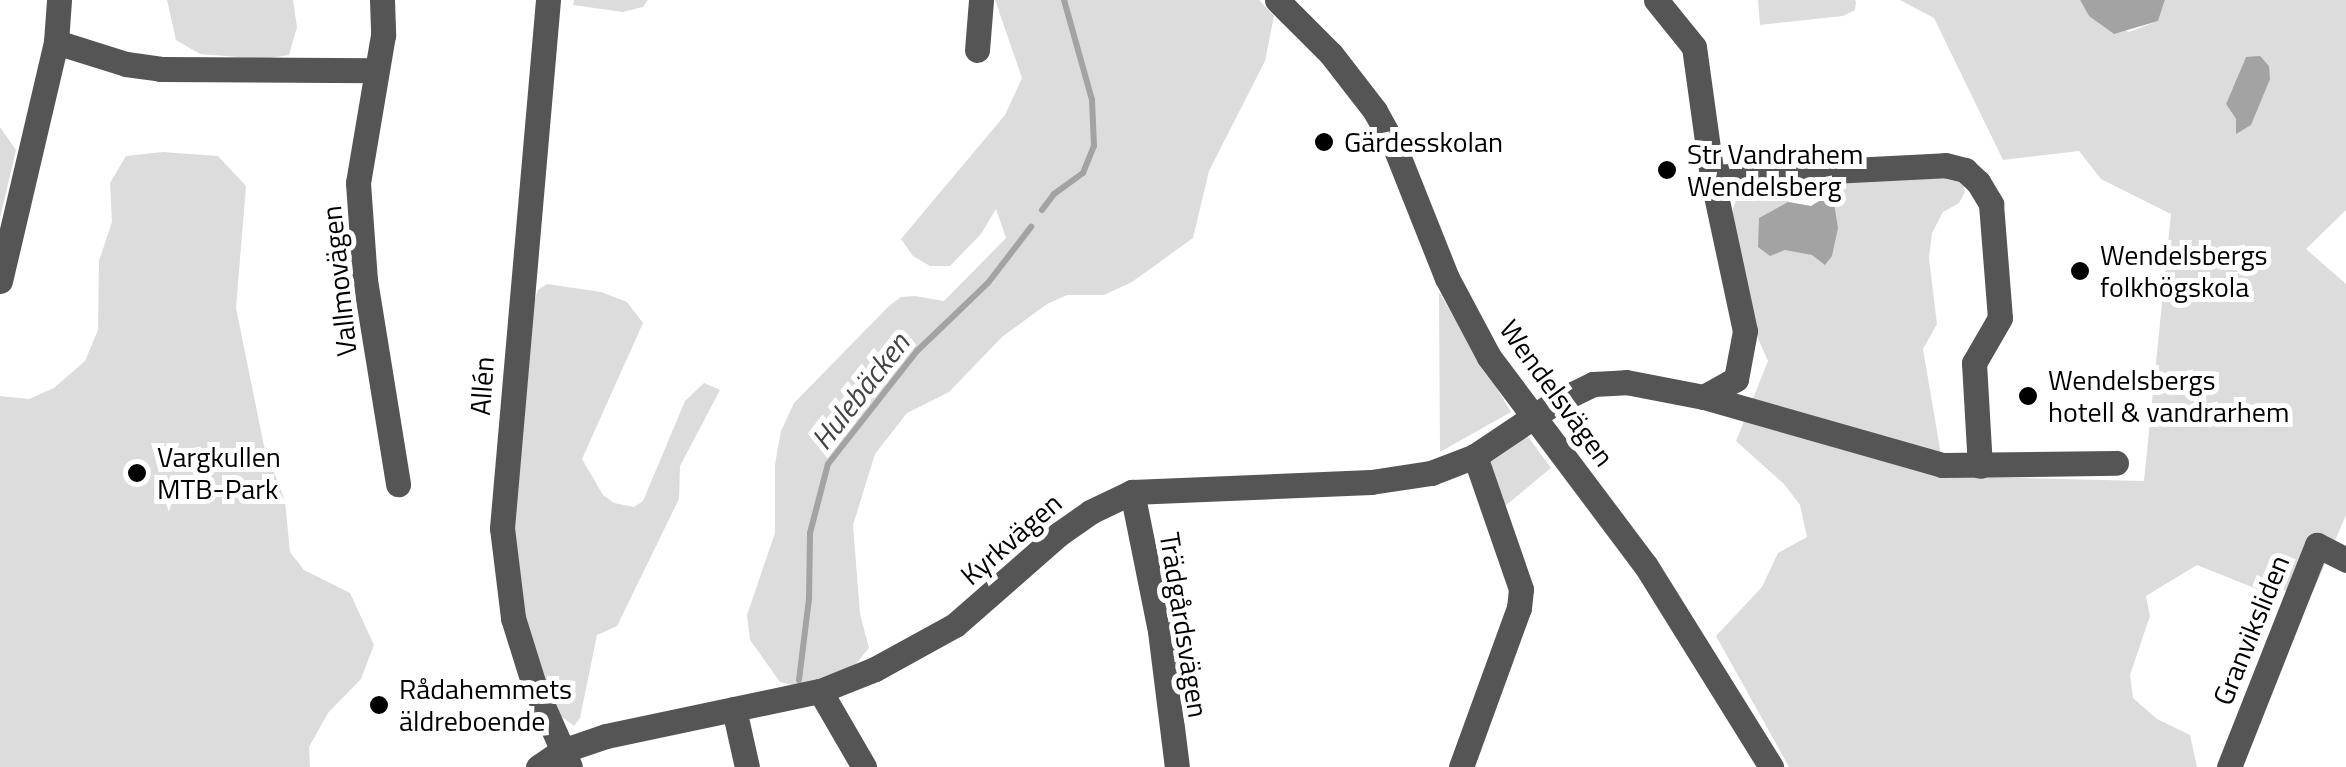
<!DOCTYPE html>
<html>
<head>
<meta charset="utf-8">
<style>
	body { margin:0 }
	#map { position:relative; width:2346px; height:767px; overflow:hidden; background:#fff; font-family:"Titillium Web",sans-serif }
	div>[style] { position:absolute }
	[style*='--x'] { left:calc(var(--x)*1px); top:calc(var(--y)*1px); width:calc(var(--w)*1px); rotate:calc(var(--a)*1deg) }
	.green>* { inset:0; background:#dcdcdc }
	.water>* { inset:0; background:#a3a3a3 }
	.stream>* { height:6px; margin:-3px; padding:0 3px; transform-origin:3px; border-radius:3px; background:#a3a3a3 }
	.minor>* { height:25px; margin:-12.5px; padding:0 12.5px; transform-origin:12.5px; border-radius:12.5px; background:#555 }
	.dots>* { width:28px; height:28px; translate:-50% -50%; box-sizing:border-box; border:5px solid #fff; border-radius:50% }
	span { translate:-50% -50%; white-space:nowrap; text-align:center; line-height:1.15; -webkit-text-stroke:10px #fff; paint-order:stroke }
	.poi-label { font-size:28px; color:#000 }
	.left { translate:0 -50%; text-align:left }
	.street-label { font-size:28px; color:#000 }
	.water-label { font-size:30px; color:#444; font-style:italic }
</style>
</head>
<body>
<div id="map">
	<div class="green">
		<div style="clip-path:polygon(167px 0,293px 0,297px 27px,289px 55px,264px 59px,200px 54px,176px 40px)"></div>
		<div style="clip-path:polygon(574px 0,648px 0,643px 7px,623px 12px,573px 5px)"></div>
		<div style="clip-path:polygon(995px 0,1259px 0,1274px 16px,1265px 61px,1209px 171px,1193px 238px,1132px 282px,1104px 295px,1067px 295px,1047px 304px,1002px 337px,949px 392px,907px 413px,875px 454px,853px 525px,860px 614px,869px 648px,854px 666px,797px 686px,780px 682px,750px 640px,747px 615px,775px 533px,775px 464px,781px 431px,794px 403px,889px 306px,901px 297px,915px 296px,944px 301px,1006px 238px,996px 209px,981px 234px,950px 266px,930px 266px,913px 256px,901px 239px,1005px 115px,1022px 78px)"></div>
		<div style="clip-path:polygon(1758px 0,1855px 0,1856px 2px,1855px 10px,1843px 16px,1760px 25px)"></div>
		<div style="clip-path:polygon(evenodd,1900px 0,2080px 0,2089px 16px,2129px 32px,2158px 21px,2165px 0,2346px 0,2346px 210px,2306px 249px,2346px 284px,2346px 515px,2313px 592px,2257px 589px,2197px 565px,2146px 596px,2150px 616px,2130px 675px,2133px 698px,2157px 719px,2190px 735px,2197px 767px,1789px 767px,1716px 636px,1762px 587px,1778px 553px,1807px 537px,1800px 505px,1784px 484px,1736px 441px,1768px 361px,1757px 336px,1733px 227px,1733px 208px,1738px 196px,1761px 184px,1780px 186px,1789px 202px,1811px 206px,1821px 200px,1823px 186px,1834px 177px,1949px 174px,1963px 184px,1965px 192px,1959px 203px,1943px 212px,1932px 233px,1929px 258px,1937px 324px,1923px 349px,1941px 455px,1987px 477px,2144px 481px,2171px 214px,2101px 179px,2079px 151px,2003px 160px,1934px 18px,1900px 0,2246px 57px,2236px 133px,2236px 119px,2226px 104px,2246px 57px)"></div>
		<div style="clip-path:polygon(0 127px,16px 150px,0 218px)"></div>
		<div style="clip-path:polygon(163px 152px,218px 156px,246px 186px,236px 308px,264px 446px,285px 501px,290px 552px,304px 570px,350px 593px,374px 645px,361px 679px,328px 713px,309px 747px,310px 767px,0 767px,0 396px,29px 399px,54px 388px,85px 361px,98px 330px,99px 261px,112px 222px,110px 183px,126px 156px)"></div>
		<div style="clip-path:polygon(547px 284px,601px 292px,627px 302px,643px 323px,582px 459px,603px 495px,614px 503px,634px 507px,643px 501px,685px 401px,704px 383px,720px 390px,680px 466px,679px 499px,617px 626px,597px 635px,580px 718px,574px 726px,558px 714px,526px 630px,513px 523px,532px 307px,538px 290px)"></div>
		<div style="clip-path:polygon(1439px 292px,1511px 412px,1440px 452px)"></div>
		<div style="clip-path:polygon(1523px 430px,1551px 468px,1505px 506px,1487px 457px)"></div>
	</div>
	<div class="water">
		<div style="clip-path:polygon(2080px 0,2165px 0,2158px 21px,2114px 34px,2089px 16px)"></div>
		<div style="clip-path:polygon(2260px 56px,2269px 66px,2270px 79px,2251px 125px,2236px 134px,2236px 119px,2226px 104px,2246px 57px)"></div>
		<div style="clip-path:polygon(1821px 200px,1834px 203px,1838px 228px,1832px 256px,1825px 265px,1812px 255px,1785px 250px,1770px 256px,1758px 247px,1759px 218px,1788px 202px,1811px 206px)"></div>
	</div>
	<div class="stream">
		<div style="--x:1042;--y:210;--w:20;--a:-53"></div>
		<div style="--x:1054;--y:194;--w:36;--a:-36"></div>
		<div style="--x:1083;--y:173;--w:29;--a:-68"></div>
		<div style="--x:1094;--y:146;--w:46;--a:-92.5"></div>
		<div style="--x:1092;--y:100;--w:104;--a:-105.6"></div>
		<div style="--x:799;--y:680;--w:82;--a:-83"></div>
		<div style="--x:809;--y:599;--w:66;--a:-89.1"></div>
		<div style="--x:810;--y:533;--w:71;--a:-75.4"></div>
		<div style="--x:828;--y:464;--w:144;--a:-51.8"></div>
		<div style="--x:917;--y:351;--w:98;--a:-43.8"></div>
		<div style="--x:988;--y:283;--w:71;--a:-52.5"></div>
	</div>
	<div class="minor">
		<div style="--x:382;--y:0;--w:35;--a:88"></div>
		<div style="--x:383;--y:35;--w:150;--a:99.6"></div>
		<div style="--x:358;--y:183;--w:97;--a:85.9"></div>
		<div style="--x:365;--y:280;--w:207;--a:80.8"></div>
		<div style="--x:548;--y:0;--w:530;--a:94.98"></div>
		<div style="--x:502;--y:528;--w:91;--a:83"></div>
		<div style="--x:513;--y:618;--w:73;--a:72.6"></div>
		<div style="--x:535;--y:688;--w:86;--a:66.1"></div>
		<div style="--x:1277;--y:0;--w:76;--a:45"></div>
		<div style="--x:1331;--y:54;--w:72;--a:52.3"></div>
		<div style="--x:1375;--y:111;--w:39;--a:61"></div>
		<div style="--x:1394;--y:145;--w:143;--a:68.3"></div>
		<div style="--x:1447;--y:278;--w:89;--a:62"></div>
		<div style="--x:1489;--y:357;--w:261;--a:53.1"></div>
		<div style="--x:1646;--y:566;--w:237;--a:58.1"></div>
		<div style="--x:1656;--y:0;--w:60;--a:51"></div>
		<div style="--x:1694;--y:47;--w:131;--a:82.1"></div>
		<div style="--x:1712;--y:177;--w:157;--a:77.9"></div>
		<div style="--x:1745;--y:331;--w:49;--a:100.6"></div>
		<div style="--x:1736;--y:379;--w:37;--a:151"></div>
		<div style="--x:56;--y:42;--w:73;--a:17.4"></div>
		<div style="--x:126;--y:64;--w:34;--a:8"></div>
		<div style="--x:160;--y:69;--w:215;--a:0.3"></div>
		<div style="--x:977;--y:50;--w:50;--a:-85.4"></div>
		<div style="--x:1712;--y:177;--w:233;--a:-2.9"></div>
		<div style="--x:1945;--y:165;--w:21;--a:14"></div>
		<div style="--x:1965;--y:170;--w:18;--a:43"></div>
		<div style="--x:1978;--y:182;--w:26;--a:59"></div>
		<div style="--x:1991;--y:204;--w:114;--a:85.5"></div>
		<div style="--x:2000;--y:318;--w:52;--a:120"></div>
		<div style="--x:1974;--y:363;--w:103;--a:86.7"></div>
		<div style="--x:0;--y:281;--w:245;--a:-76.8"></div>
		<div style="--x:56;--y:42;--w:42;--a:-85.9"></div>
		<div style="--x:1132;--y:492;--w:142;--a:78.6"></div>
		<div style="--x:1160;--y:631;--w:137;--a:82.9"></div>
		<div style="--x:820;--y:691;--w:88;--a:59.9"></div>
		<div style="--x:734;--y:709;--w:59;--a:77.4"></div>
		<div style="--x:538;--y:767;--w:29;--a:-34"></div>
		<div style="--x:562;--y:751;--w:46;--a:-18.8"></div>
		<div style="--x:606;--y:736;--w:219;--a:-11.9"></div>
		<div style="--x:820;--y:691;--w:59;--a:-21.8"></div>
		<div style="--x:875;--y:669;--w:91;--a:-28.8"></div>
		<div style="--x:955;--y:625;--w:138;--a:-41.2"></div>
		<div style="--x:1059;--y:534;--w:38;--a:-35"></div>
		<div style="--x:1090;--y:512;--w:47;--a:-25.5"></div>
		<div style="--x:1132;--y:492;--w:239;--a:-2.4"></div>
		<div style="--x:1371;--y:482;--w:61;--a:-8.5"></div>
		<div style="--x:1431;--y:473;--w:47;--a:-21.1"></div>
		<div style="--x:1475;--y:456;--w:95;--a:-33.9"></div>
		<div style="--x:1554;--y:403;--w:43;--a:-26"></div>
		<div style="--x:1593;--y:384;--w:33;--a:-3"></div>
		<div style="--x:1626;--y:382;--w:79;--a:10.9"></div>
		<div style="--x:1704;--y:397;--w:248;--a:15.9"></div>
		<div style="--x:1942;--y:465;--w:174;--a:-0.7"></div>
		<div style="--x:1461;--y:767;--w:169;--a:-70"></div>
		<div style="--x:1519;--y:608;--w:19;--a:-84"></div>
		<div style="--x:1521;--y:589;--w:141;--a:-109.1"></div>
		<div style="--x:2229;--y:767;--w:239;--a:-68.4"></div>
		<div style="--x:2317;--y:545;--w:33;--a:27"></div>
	</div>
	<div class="dots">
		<div style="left:1324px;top:142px;background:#000"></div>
		<div style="left:1667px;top:170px;background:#000"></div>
		<div style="left:2080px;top:271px;background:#000"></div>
		<div style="left:2028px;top:396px;background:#000"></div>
		<div style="left:137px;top:473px;background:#000"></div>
		<div style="left:379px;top:705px;background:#000"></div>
	</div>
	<div class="poi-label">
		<span class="left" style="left:1344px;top:142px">Gärdesskolan</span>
		<span class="left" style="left:1687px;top:170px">Str Vandrahem<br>Wendelsberg</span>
		<span class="left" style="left:2100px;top:271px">Wendelsbergs<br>folkhögskola</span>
		<span class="left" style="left:2048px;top:396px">Wendelsbergs<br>hotell &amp; vandrarhem</span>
		<span class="left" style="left:157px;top:473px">Vargkullen<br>MTB-Park</span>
		<span class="left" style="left:399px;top:705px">Rådahemmets<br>äldreboende</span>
	</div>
	<div class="street-label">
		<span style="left:339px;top:281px;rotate:-96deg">Vallmovägen</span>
		<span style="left:482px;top:386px;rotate:-86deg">Allén</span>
		<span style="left:1557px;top:393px;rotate:54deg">Wendelsvägen</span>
		<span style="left:1011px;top:539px;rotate:-41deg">Kyrkvägen</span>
		<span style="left:1184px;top:625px;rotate:81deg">Trädgårdsvägen</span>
		<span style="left:2251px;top:630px;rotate:-68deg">Granviksliden</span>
	</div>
	<div class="water-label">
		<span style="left:860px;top:391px;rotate:-52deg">Hulebäcken</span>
	</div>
</div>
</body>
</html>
